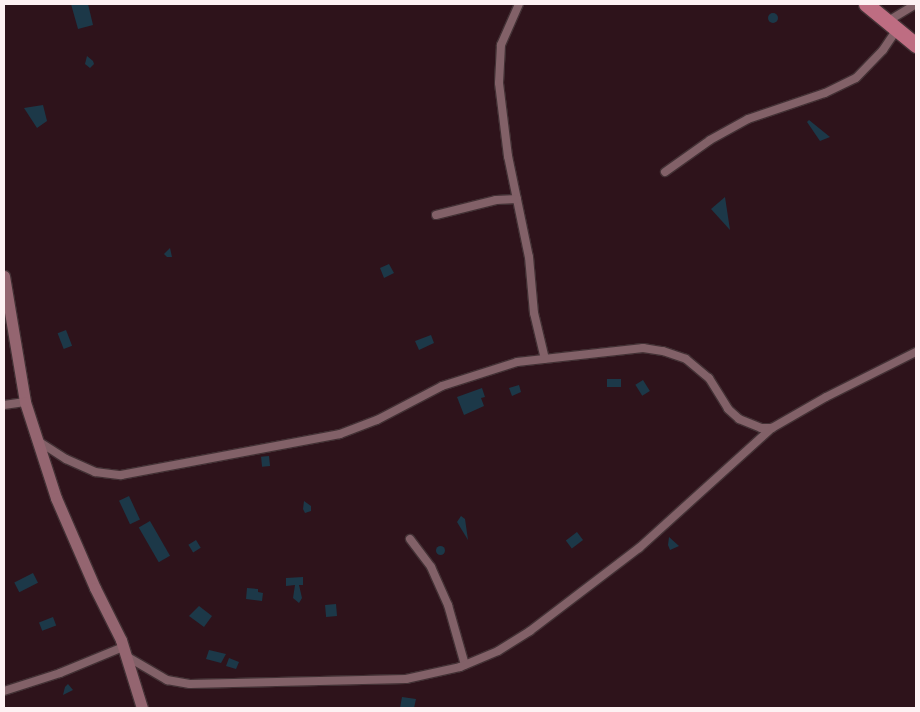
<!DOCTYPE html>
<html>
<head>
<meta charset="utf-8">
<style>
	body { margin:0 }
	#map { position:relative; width:920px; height:712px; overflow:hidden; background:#2e131b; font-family:Arial,sans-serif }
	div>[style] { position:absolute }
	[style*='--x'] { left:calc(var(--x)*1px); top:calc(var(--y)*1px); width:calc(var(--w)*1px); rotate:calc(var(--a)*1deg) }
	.building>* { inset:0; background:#1c3848; transform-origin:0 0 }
	.round { border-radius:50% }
	.roads { filter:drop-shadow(1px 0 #433135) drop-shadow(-1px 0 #433135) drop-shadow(0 1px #433135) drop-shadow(0 -1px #433135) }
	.street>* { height:8px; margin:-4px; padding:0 4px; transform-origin:4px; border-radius:4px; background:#826168 }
	.secondary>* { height:11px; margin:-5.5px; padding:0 5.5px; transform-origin:5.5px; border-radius:5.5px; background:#946570 }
	.highway>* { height:15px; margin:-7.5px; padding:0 7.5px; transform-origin:7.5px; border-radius:7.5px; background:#be6d82 }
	span { translate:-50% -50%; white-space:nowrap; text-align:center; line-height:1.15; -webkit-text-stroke:4.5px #2e131b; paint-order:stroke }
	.frame { position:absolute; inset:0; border:5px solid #fdf1f3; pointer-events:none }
</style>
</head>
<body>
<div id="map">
	<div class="building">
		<div style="clip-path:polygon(71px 4px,88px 4px,93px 25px,78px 29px)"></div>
		<div class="round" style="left:768px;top:13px;width:10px;height:10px"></div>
		<div style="clip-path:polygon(87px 56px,93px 61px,94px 64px,90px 68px,85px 64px)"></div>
		<div style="clip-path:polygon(43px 105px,47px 121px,37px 128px,24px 108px)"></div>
		<div style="clip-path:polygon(809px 120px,830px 137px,820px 141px,807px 122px)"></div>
		<div style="clip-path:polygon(725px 197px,730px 230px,711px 209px)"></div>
		<div style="clip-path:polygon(170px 248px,172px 257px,167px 257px,164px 254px)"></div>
		<div style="clip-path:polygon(389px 264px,394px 273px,384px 278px,380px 268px)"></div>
		<div style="left:66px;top:330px;width:17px;height:9px;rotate:69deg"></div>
		<div style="clip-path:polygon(431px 335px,434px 343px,419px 350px,415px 341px)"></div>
		<div style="left:621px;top:379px;width:8px;height:14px;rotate:90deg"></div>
		<div style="left:643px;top:380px;width:13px;height:9px;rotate:58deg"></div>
		<div style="clip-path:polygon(519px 385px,521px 392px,512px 396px,509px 388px)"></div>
		<div style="clip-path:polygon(482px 388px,485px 397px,481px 398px,484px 406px,464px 415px,457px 397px)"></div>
		<div style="left:269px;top:456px;width:10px;height:8px;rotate:84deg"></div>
		<div style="left:129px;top:496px;width:26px;height:11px;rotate:65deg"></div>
		<div style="clip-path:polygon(304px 501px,311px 506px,311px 511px,305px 513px,303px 509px)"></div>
		<div style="clip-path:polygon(461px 516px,465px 519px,468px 540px,457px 522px)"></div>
		<div style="left:150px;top:521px;width:40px;height:13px;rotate:60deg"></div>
		<div style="left:577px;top:532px;width:10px;height:14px;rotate:53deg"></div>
		<div style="clip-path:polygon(669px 537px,679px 546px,670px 550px,668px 545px)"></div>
		<div style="left:196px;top:540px;width:9px;height:9px;rotate:58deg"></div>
		<div class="round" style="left:435.5px;top:545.5px;width:9px;height:9px"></div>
		<div style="left:33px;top:573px;width:11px;height:21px;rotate:63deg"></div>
		<div style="clip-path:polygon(303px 577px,303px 585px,299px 585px,302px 598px,299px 603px,293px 598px,295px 585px,286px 586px,286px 578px)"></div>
		<div style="clip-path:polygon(247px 588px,258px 589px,258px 592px,263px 593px,262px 601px,246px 599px)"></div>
		<div style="left:336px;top:604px;width:12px;height:11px;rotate:85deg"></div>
		<div style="clip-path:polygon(199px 606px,212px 616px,204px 627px,189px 616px)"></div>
		<div style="left:53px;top:617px;width:9px;height:15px;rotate:69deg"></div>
		<div style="clip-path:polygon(209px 650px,226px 654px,221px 663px,206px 659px)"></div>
		<div style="clip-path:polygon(229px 658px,239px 662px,236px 669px,226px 666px)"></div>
		<div style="clip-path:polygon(68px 684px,73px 690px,63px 695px,65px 687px)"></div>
		<div style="clip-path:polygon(402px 697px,416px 699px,414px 708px,400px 708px)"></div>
	</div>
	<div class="roads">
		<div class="street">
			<div style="--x:519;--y:4;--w:45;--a:113.7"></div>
			<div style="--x:501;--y:45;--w:38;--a:93"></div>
			<div style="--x:499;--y:83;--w:74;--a:83"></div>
			<div style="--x:508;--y:156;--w:103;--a:78.3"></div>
			<div style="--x:529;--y:257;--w:56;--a:84.9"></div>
			<div style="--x:534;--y:313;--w:47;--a:76.6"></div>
			<div style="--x:888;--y:21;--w:33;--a:-31"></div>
			<div style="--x:665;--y:172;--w:55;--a:-35.4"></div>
			<div style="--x:710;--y:140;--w:43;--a:-28.9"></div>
			<div style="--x:748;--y:119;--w:81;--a:-18.7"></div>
			<div style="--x:825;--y:93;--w:34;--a:-26"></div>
			<div style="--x:856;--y:78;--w:39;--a:-46"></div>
			<div style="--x:883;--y:50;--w:25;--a:-56"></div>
			<div style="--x:436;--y:215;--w:62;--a:-14"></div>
			<div style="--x:496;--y:200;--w:21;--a:-3"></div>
			<div style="--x:4;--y:405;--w:21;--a:-8"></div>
			<div style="--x:38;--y:441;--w:33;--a:33"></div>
			<div style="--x:66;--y:459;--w:32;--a:24"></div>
			<div style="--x:95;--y:472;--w:26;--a:7"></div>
			<div style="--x:121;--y:475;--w:223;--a:-10.6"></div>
			<div style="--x:340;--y:434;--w:40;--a:-21"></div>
			<div style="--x:377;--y:420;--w:73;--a:-27.6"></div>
			<div style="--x:442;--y:386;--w:79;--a:-17.7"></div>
			<div style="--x:517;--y:362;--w:127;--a:-6.3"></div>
			<div style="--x:643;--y:348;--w:20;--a:9"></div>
			<div style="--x:663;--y:351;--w:24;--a:19"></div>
			<div style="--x:686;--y:359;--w:30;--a:40"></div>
			<div style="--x:709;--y:378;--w:36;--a:58"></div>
			<div style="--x:728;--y:409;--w:15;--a:42"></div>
			<div style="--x:739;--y:419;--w:24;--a:22"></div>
			<div style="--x:761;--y:428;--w:11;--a:0"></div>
			<div style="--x:410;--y:539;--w:35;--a:53"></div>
			<div style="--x:431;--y:567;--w:42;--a:65.9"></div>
			<div style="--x:448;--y:605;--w:62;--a:74.2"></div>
			<div style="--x:126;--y:656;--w:48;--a:30.3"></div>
			<div style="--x:167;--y:680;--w:23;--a:10"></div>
			<div style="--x:190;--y:684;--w:216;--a:-1.3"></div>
			<div style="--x:406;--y:679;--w:55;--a:-12.5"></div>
			<div style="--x:460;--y:667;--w:41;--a:-22.8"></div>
			<div style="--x:498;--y:651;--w:38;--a:-32"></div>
			<div style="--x:530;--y:631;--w:137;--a:-37.3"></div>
			<div style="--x:639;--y:548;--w:179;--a:-42.1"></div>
			<div style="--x:772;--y:428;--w:62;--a:-29.9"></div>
			<div style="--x:826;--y:397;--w:101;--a:-26.6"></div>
			<div style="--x:4;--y:691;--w:59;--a:-17.8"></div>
			<div style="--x:60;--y:673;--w:68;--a:-22.4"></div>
		</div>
		<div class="secondary">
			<div style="--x:4;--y:276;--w:128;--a:80.5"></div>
			<div style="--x:25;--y:402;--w:101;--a:72.1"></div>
			<div style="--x:56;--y:498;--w:98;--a:66.6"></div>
			<div style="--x:95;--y:588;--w:58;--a:63.4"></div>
			<div style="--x:121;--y:640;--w:71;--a:72.8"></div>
		</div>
		<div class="highway">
			<div style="--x:866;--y:4;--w:65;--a:39.4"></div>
		</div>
	</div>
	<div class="frame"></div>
</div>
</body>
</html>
